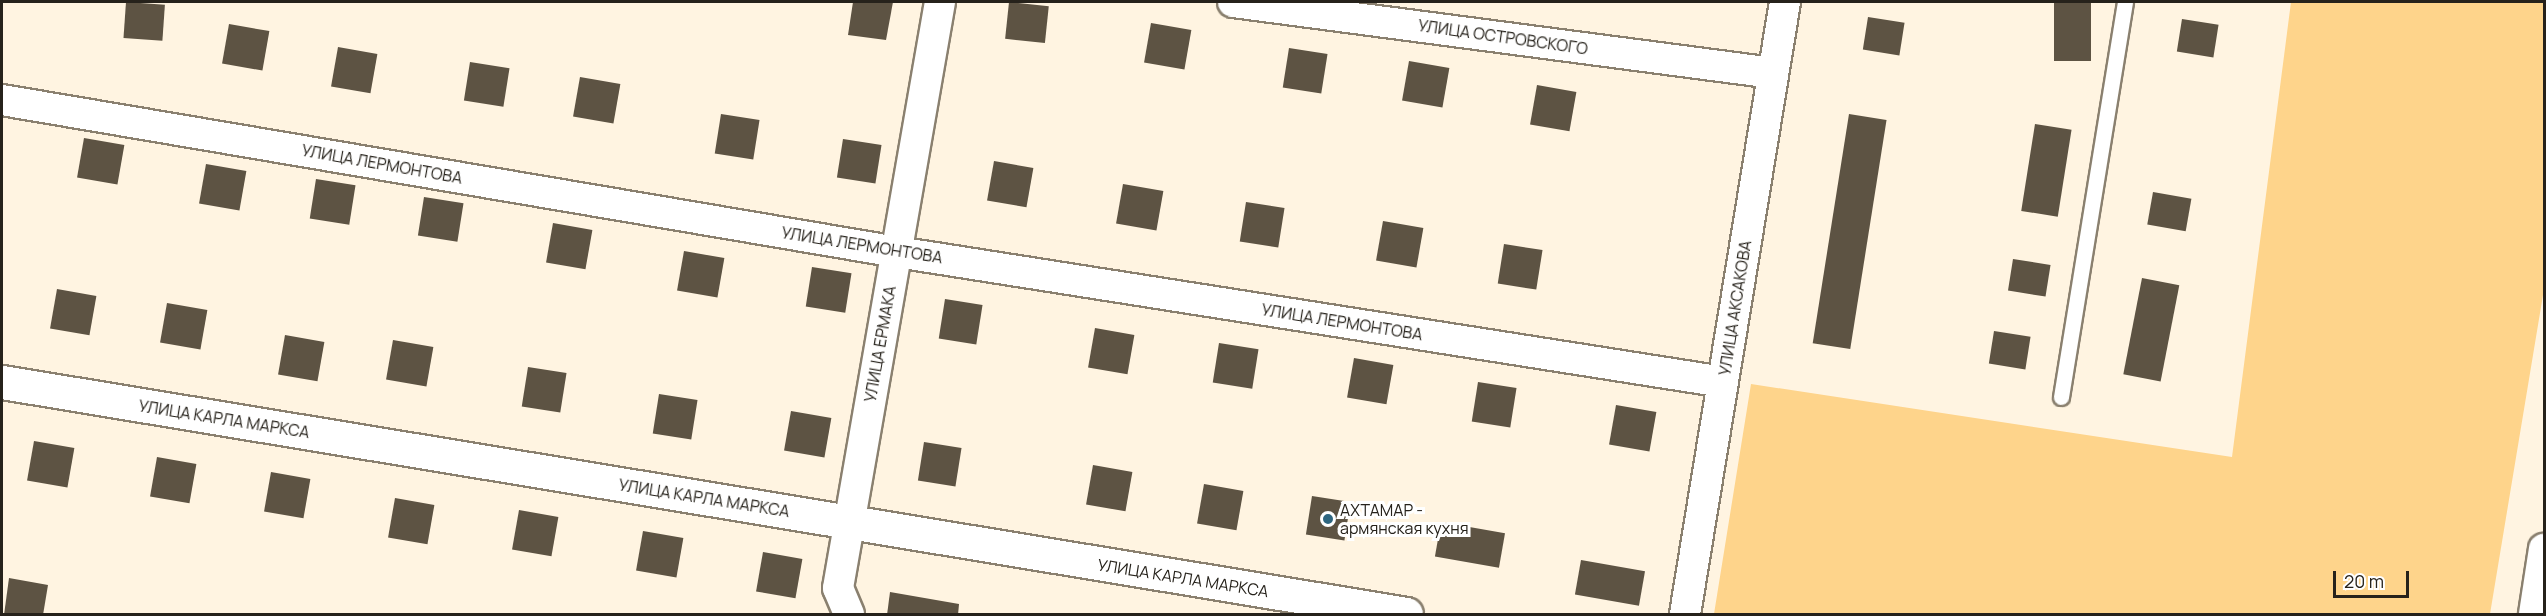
<!DOCTYPE html>
<html>
<head>
<meta charset="utf-8">
<style>
	body { margin:0 }
	#map { position:relative; width:2546px; height:616px; overflow:hidden; background:#fff4e1; font-family:Manrope,sans-serif }
	div>[style] { position:absolute }
	[style*='--x'] { left:calc(var(--x)*1px); top:calc(var(--y)*1px); width:calc(var(--w)*1px); rotate:calc(var(--a)*1deg) }
	.green>* { inset:0; background:#fed48b }
	.building>* { inset:0; background:#5d5343; transform-origin:0 0 }
	.roads { filter:drop-shadow(2px 0 #8a806f) drop-shadow(-2px 0 #8a806f) drop-shadow(0 2px #8a806f) drop-shadow(0 -2px #8a806f) }
	.lane>* { height:15px; margin:-7.5px; padding:0 7.5px; transform-origin:7.5px; border-radius:7.5px; background:#fff }
	.street>* { height:30px; margin:-15px; padding:0 15px; transform-origin:15px; border-radius:15px; background:#fff }
	.secondary>* { height:33px; margin:-16.5px; padding:0 16.5px; transform-origin:16.5px; border-radius:16.5px; background:#fff }
	.dots>* { width:16px; height:16px; translate:-50% -50%; box-sizing:border-box; border:3px solid #fff; border-radius:50% }
	span { translate:-50% -50%; white-space:nowrap; text-align:center; line-height:1.15; -webkit-text-stroke:6px #fff; paint-order:stroke }
	.street-label { font-size:16px; color:#26221b }
	.poi-label { font-size:16px; color:#26221b }
	.left { translate:0 -50%; text-align:left }
	.frame { position:absolute; inset:0; border:3px solid #26221b; pointer-events:none }
	.scale { position:absolute; left:2333px; top:571px; width:76px; height:27px; box-sizing:border-box; border:3px solid #26221b; border-top:0; padding-left:8px; font-size:18px; line-height:21px; white-space:nowrap; color:#26221b; -webkit-text-stroke:4px #fff; paint-order:stroke }
</style>
</head>
<body>
<div id="map">
	<div class="green">
		<div style="clip-path:polygon(2291px 2px,2544px 2px,2544px 289px,2490px 614px,1714px 614px,1751px 384px,2232px 457px)"></div>
	</div>
	<div class="building">
		<div style="left:126px;top:2px;width:39px;height:36px;rotate:4deg"></div>
		<div style="clip-path:polygon(853px 2px,893px 2px,886px 40px,848px 35px)"></div>
		<div style="left:1009px;top:2px;width:40px;height:37px;rotate:6deg"></div>
		<div style="left:2054px;top:2px;width:37px;height:59px"></div>
		<div style="left:1868px;top:17px;width:37px;height:33px;rotate:9deg"></div>
		<div style="left:2182px;top:19px;width:37px;height:33px;rotate:9deg"></div>
		<div style="left:1151px;top:23px;width:41px;height:40px;rotate:10deg"></div>
		<div style="left:229px;top:24px;width:41px;height:40px;rotate:10deg"></div>
		<div style="left:338px;top:47px;width:40px;height:40px;rotate:10deg"></div>
		<div style="left:1289px;top:48px;width:39px;height:40px;rotate:9deg"></div>
		<div style="left:1409px;top:61px;width:41px;height:40px;rotate:10deg"></div>
		<div style="left:470px;top:62px;width:40px;height:39px;rotate:9deg"></div>
		<div style="left:580px;top:77px;width:41px;height:40px;rotate:10deg"></div>
		<div style="left:1537px;top:85px;width:40px;height:40px;rotate:10deg"></div>
		<div style="left:721px;top:114px;width:39px;height:40px;rotate:9deg"></div>
		<div style="left:1849px;top:114px;width:38px;height:232px;rotate:9deg"></div>
		<div style="left:2035px;top:124px;width:37px;height:88px;rotate:9deg"></div>
		<div style="left:84px;top:138px;width:41px;height:40px;rotate:10deg"></div>
		<div style="left:843px;top:139px;width:39px;height:39px;rotate:9deg"></div>
		<div style="left:994px;top:161px;width:40px;height:40px;rotate:10deg"></div>
		<div style="left:206px;top:164px;width:41px;height:40px;rotate:10deg"></div>
		<div style="left:316px;top:179px;width:40px;height:40px;rotate:9deg"></div>
		<div style="left:1123px;top:184px;width:41px;height:40px;rotate:10deg"></div>
		<div style="left:2153px;top:192px;width:39px;height:33px;rotate:10deg"></div>
		<div style="left:424px;top:197px;width:40px;height:39px;rotate:9deg"></div>
		<div style="left:1246px;top:202px;width:39px;height:40px;rotate:9deg"></div>
		<div style="left:1383px;top:221px;width:41px;height:40px;rotate:10deg"></div>
		<div style="left:553px;top:223px;width:40px;height:40px;rotate:10deg"></div>
		<div style="left:1504px;top:244px;width:39px;height:40px;rotate:9deg"></div>
		<div style="left:684px;top:251px;width:41px;height:40px;rotate:10deg"></div>
		<div style="left:2013px;top:259px;width:38px;height:32px;rotate:9deg"></div>
		<div style="left:812px;top:267px;width:40px;height:40px;rotate:9deg"></div>
		<div style="left:2142px;top:278px;width:38px;height:98px;rotate:11deg"></div>
		<div style="left:57px;top:289px;width:40px;height:40px;rotate:10deg"></div>
		<div style="left:945px;top:299px;width:38px;height:40px;rotate:9deg"></div>
		<div style="left:167px;top:303px;width:41px;height:40px;rotate:10deg"></div>
		<div style="left:1095px;top:328px;width:40px;height:40px;rotate:10deg"></div>
		<div style="left:1994px;top:331px;width:37px;height:33px;rotate:9deg"></div>
		<div style="left:285px;top:335px;width:40px;height:40px;rotate:10deg"></div>
		<div style="left:393px;top:340px;width:41px;height:40px;rotate:10deg"></div>
		<div style="left:1219px;top:343px;width:40px;height:40px;rotate:9deg"></div>
		<div style="left:1354px;top:358px;width:40px;height:40px;rotate:10deg"></div>
		<div style="left:528px;top:367px;width:39px;height:40px;rotate:9deg"></div>
		<div style="left:1478px;top:382px;width:39px;height:40px;rotate:9deg"></div>
		<div style="left:659px;top:394px;width:39px;height:40px;rotate:9deg"></div>
		<div style="left:1616px;top:405px;width:41px;height:40px;rotate:10deg"></div>
		<div style="left:791px;top:411px;width:41px;height:40px;rotate:10deg"></div>
		<div style="left:34px;top:441px;width:41px;height:40px;rotate:10deg"></div>
		<div style="left:924px;top:442px;width:38px;height:39px;rotate:9deg"></div>
		<div style="left:157px;top:457px;width:40px;height:40px;rotate:10deg"></div>
		<div style="left:1093px;top:465px;width:40px;height:40px;rotate:10deg"></div>
		<div style="left:271px;top:472px;width:40px;height:40px;rotate:10deg"></div>
		<div style="left:1204px;top:484px;width:40px;height:40px;rotate:10deg"></div>
		<div style="left:1312px;top:496px;width:39px;height:39px;rotate:9deg"></div>
		<div style="left:395px;top:498px;width:40px;height:40px;rotate:10deg"></div>
		<div style="left:519px;top:510px;width:40px;height:40px;rotate:10deg"></div>
		<div style="left:1441px;top:522px;width:65px;height:35px;rotate:10deg"></div>
		<div style="left:643px;top:531px;width:41px;height:40px;rotate:10deg"></div>
		<div style="left:763px;top:552px;width:40px;height:40px;rotate:10deg"></div>
		<div style="left:1581px;top:560px;width:65px;height:35px;rotate:10deg"></div>
		<div style="clip-path:polygon(9px 578px,48px 585px,43px 615px,4px 615px)"></div>
		<div style="clip-path:polygon(890px 592px,959px 604px,958px 615px,887px 615px)"></div>
	</div>
	<div class="roads">
		<div class="lane">
			<div style="--x:2061;--y:397;--w:400;--a:-80.8"></div>
		</div>
		<div class="street">
			<div style="--x:1233;--y:2;--w:545;--a:7.49"></div>
			<div style="--x:2;--y:100;--w:908;--a:9.64"></div>
			<div style="--x:897;--y:252;--w:836;--a:8.94"></div>
			<div style="--x:849;--y:614;--w:28;--a:-113"></div>
			<div style="--x:838;--y:588;--w:595;--a:-80.13"></div>
			<div style="--x:1685;--y:614;--w:620;--a:-80.72"></div>
			<div style="--x:2534;--y:614;--w:66;--a:-81.3"></div>
		</div>
		<div class="secondary">
			<div style="--x:2;--y:382;--w:1423;--a:9.38"></div>
		</div>
	</div>
	<div class="dots">
		<div style="left:1328px;top:519px;background:#2e6680"></div>
	</div>
	<div class="street-label">
		<span style="left:1503px;top:37px;rotate:8deg">УЛИЦА ОСТРОВСКОГО</span>
		<span style="left:382px;top:164px;rotate:10deg">УЛИЦА ЛЕРМОНТОВА</span>
		<span style="left:862px;top:245px;rotate:9deg">УЛИЦА ЛЕРМОНТОВА</span>
		<span style="left:1735px;top:308px;rotate:-81deg">УЛИЦА АКСАКОВА</span>
		<span style="left:1342px;top:322px;rotate:9deg">УЛИЦА ЛЕРМОНТОВА</span>
		<span style="left:880px;top:344px;rotate:-80deg">УЛИЦА ЕРМАКА</span>
		<span style="left:224px;top:419px;rotate:9deg">УЛИЦА КАРЛА МАРКСА</span>
		<span style="left:704px;top:498px;rotate:9deg">УЛИЦА КАРЛА МАРКСА</span>
		<span style="left:1183px;top:578px;rotate:9deg">УЛИЦА КАРЛА МАРКСА</span>
	</div>
	<div class="poi-label">
		<span class="left" style="left:1340px;top:519px">АХТАМАР -<br>армянская кухня</span>
	</div>
	<div class="frame"></div>
	<div class="scale">20 m</div>
</div>
</body>
</html>
